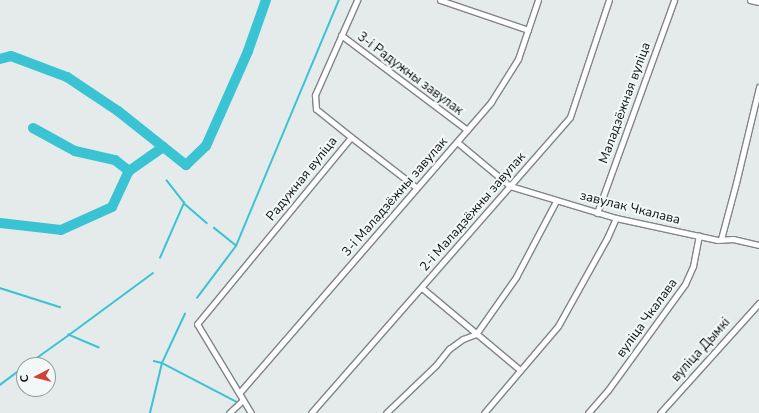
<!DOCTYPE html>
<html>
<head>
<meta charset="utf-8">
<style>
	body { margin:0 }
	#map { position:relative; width:759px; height:413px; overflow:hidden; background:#e5eaea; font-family:"Nunito Sans",sans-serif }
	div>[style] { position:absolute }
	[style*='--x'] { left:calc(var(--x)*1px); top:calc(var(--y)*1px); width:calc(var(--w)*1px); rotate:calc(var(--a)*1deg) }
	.stream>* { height:1.5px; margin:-0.75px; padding:0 0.75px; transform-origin:0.75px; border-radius:0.75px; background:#39c3d3 }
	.river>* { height:10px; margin:-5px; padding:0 5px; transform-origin:5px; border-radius:5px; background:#39c3d3 }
	.roads { filter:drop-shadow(1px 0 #818586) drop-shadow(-1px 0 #818586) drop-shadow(0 1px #818586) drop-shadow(0 -1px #818586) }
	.street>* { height:5px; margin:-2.5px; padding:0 2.5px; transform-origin:2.5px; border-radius:2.5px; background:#fff }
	span { translate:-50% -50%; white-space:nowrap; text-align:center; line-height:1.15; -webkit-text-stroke:4px #f2f7f7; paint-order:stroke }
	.street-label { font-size:13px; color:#0d0e0f }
	.north { position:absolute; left:16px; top:357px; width:40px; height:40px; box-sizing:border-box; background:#f2f7f7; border:1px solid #969a9a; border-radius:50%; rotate:263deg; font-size:11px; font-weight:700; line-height:16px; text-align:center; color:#0d0e0f }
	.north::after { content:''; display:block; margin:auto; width:14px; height:18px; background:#d04235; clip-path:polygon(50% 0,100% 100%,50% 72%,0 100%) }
</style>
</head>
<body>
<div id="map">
	<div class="stream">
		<div style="--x:185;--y:204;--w:29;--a:41"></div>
		<div style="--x:236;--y:246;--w:267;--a:-67.3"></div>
		<div style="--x:160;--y:258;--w:60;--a:-66.4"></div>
		<div style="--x:184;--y:203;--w:28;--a:-128"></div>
		<div style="--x:0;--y:288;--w:63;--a:17.6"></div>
		<div style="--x:197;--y:298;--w:65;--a:-53.1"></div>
		<div style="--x:236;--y:246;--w:28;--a:-141"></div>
		<div style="--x:99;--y:348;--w:33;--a:-157"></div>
		<div style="--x:69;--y:335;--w:104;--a:-36.4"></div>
		<div style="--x:154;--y:361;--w:8;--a:14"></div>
		<div style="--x:162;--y:363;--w:54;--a:-64.9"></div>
		<div style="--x:27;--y:365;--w:52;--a:-35.5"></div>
		<div style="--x:0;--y:385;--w:30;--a:-37"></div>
		<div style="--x:150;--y:413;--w:51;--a:-76.5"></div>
		<div style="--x:162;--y:363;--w:85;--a:27.5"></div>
	</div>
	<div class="river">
		<div style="--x:0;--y:59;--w:11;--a:-15"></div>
		<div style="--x:11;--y:56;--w:60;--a:20.6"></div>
		<div style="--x:67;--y:77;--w:61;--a:33.7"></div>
		<div style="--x:118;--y:111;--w:87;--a:38.5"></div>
		<div style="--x:186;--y:165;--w:28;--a:-44"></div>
		<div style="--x:206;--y:146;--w:104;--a:-66.1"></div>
		<div style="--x:248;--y:51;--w:54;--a:-70.6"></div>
		<div style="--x:33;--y:128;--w:48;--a:28.7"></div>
		<div style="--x:75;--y:151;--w:41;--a:12.7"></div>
		<div style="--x:115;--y:160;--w:18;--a:38"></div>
		<div style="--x:0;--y:223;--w:61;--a:6.5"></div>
		<div style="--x:61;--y:230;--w:56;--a:-24.3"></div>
		<div style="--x:112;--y:207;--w:40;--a:-65"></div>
		<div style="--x:129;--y:171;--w:42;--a:-35.2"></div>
	</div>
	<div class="roads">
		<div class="street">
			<div style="--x:440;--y:0;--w:93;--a:18.8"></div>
			<div style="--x:750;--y:0;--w:9;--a:13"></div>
			<div style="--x:341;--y:35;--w:158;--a:37"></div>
			<div style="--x:351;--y:137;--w:83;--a:37.7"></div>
			<div style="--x:457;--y:142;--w:69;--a:39.7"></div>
			<div style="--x:510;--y:186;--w:111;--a:16.8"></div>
			<div style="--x:616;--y:218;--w:85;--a:12.2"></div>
			<div style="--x:699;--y:236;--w:19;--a:12"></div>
			<div style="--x:718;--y:240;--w:15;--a:-4"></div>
			<div style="--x:733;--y:239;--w:27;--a:13"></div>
			<div style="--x:597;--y:213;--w:226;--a:-70.1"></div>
			<div style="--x:721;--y:239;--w:58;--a:-75"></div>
			<div style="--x:736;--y:183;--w:99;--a:-76.5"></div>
			<div style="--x:422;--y:288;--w:128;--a:39.9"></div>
			<div style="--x:240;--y:392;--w:384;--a:-49.1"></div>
			<div style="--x:491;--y:102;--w:51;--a:-57.9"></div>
			<div style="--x:518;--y:59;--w:62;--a:-71.3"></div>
			<div style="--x:229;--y:413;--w:19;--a:-43"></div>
			<div style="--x:251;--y:413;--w:104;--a:-121.2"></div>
			<div style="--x:197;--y:324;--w:242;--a:-50.5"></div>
			<div style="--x:351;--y:137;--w:45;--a:-141.3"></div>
			<div style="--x:316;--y:109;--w:14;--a:-94"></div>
			<div style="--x:315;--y:95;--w:104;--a:-66.1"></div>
			<div style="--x:311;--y:413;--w:393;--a:-48.8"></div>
			<div style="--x:570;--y:117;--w:123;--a:-71.6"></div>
			<div style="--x:386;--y:413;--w:69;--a:-43.8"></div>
			<div style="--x:436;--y:365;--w:21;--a:-51"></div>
			<div style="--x:449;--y:349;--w:17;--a:-36"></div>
			<div style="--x:463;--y:339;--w:14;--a:-21"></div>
			<div style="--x:476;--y:334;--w:70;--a:-54.9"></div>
			<div style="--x:516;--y:277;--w:86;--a:-62.2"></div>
			<div style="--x:484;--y:413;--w:114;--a:-49.6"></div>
			<div style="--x:558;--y:326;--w:101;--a:-60.9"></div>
			<div style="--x:607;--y:238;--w:22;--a:-66"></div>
			<div style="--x:588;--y:413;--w:30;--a:-49"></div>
			<div style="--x:608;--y:390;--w:131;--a:-54"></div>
			<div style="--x:685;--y:284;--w:20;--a:-66"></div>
			<div style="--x:693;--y:266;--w:31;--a:-79"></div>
			<div style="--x:660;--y:413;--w:148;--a:-48"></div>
		</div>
	</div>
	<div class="street-label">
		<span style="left:410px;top:74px;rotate:37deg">3-і Радужны завулак</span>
		<span style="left:625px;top:103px;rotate:-70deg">Маладзёжная вуліца</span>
		<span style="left:302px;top:179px;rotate:-51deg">Радужная вуліца</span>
		<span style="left:395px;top:197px;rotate:-49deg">3-і Маладзёжны завулак</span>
		<span style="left:630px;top:208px;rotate:14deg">завулак Чкалава</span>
		<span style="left:473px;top:212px;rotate:-49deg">2-і Маладзёжны завулак</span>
		<span style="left:647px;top:318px;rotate:-54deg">вуліца Чкалава</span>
		<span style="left:701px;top:350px;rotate:-48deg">вуліца Дымкі</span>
	</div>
	<div class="north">С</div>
</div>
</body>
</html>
